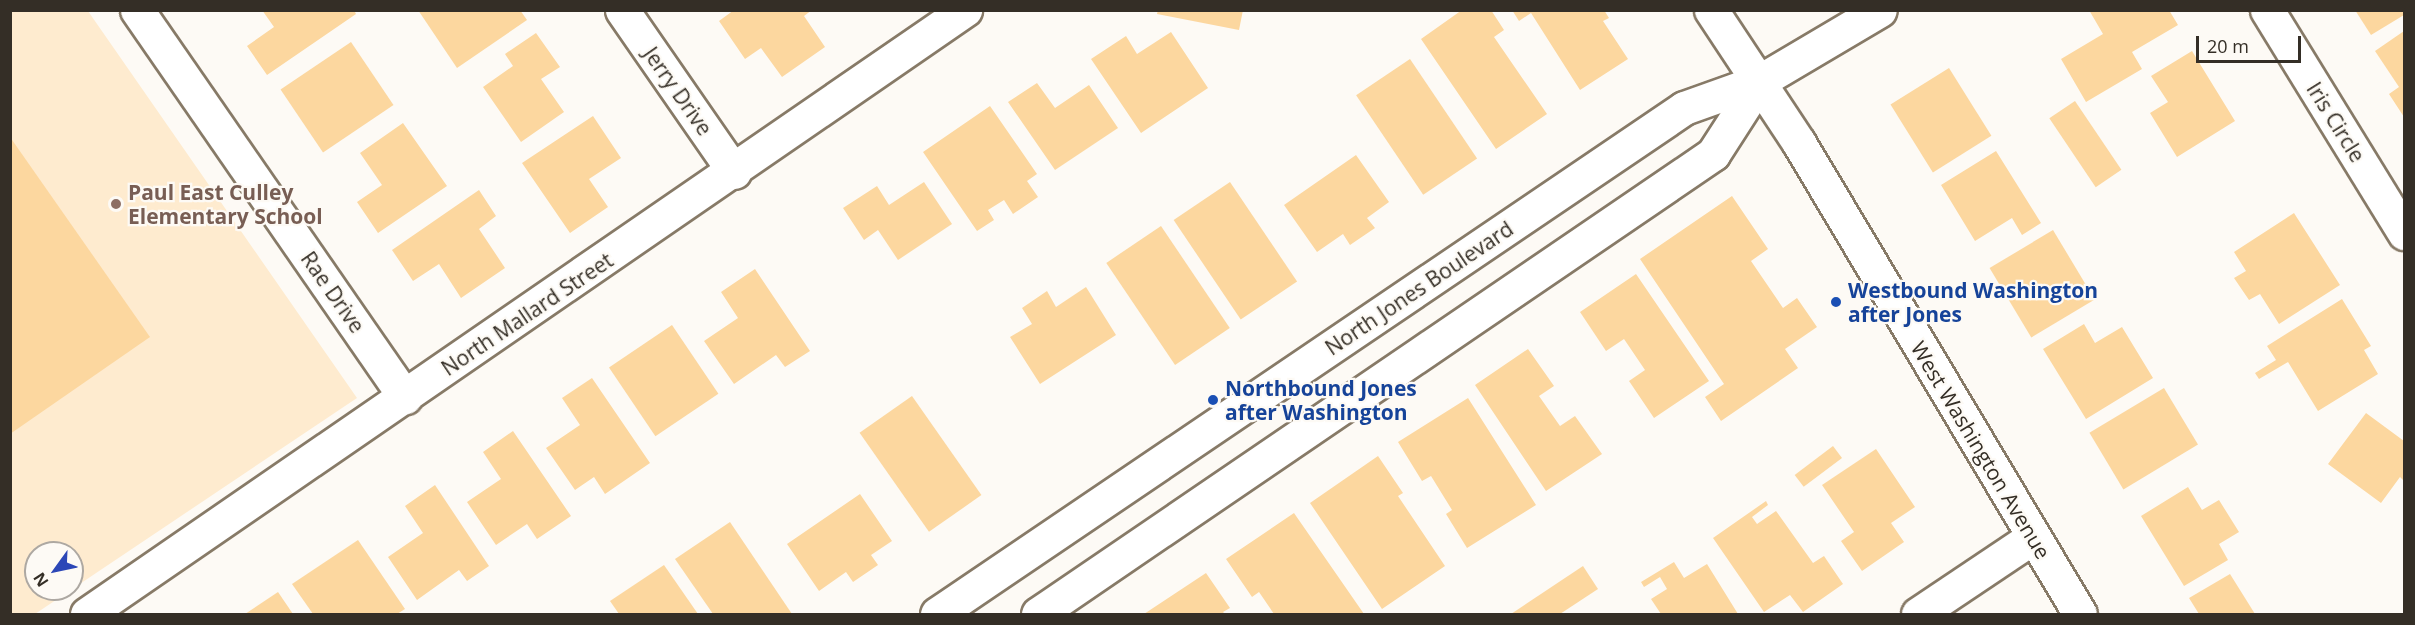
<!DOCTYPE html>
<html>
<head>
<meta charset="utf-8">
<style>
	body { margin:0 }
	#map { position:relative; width:2415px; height:625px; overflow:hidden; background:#fdfaf5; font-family:"Open Sans",sans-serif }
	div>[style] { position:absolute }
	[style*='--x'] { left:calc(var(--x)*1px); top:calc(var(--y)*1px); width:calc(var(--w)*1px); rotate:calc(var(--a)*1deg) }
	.built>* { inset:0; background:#feebcf }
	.building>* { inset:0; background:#fcd79f; transform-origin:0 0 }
	.roads { filter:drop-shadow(2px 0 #877a67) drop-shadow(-2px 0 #877a67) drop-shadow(0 2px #877a67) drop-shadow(0 -2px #877a67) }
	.street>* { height:33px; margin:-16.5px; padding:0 16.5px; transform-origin:16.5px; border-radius:16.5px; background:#fff }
	.secondary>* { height:33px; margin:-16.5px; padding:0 16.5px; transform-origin:16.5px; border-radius:16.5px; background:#fff }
	.primary>* { height:33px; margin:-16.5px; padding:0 16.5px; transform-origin:16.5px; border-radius:16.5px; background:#fff }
	.dots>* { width:16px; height:16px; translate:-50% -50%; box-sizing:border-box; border:3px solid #fdfaf5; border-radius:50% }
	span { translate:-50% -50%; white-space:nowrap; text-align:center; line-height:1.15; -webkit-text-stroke:4.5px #fdfaf5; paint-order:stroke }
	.street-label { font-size:21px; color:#342e26 }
	.education-label { font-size:21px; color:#785e54; font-weight:700 }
	.left { translate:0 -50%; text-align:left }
	.transit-label { font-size:21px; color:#164399; font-weight:700 }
	.frame { position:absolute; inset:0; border:12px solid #342e26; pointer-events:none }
	.north { position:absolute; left:24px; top:541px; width:60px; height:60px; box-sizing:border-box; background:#fdfaf5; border:2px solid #ada8a2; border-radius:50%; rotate:237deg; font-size:16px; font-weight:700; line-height:24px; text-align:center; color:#342e26 }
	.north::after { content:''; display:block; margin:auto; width:21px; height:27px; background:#2c47b7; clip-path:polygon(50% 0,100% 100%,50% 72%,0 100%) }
	.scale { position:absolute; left:2196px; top:36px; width:105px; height:27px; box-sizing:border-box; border:3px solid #342e26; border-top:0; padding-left:8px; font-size:18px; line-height:21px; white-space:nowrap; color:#342e26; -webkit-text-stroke:4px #fdfaf5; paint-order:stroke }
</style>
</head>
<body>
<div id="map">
	<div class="built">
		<div style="clip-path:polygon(evenodd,10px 11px,88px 11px,357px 398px,35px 614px,10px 614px,10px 11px,36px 553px,72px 553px,72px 589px,36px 589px,36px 553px)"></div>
	</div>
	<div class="building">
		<div style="clip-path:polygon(262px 10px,354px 10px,356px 14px,267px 75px,247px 46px,274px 27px)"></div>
		<div style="clip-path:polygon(418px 10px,520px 10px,527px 20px,457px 68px)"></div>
		<div style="clip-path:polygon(734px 10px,812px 10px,804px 16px,825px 47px,782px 77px,761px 48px,745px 59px,719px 21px)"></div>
		<div style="clip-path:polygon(1158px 10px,1243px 10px,1239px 30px,1157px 14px)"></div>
		<div style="clip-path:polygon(1462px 10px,1491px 10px,1504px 30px,1494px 37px,1547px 114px,1496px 149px,1421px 39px)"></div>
		<div style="clip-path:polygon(1512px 10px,1604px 10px,1609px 18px,1603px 21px,1628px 59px,1580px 90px,1531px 13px,1519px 21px)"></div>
		<div style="clip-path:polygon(2089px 10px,2169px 10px,2178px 25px,2132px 52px,2142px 69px,2086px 102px,2061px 59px,2103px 34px)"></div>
		<div style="clip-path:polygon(2355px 10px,2404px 10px,2404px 15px,2371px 35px)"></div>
		<div style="clip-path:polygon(2404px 31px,2404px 117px,2389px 94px,2399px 87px,2375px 51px)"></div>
		<div style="clip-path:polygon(1171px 32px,1208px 88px,1141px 133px,1091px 59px,1126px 36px,1137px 54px)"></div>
		<div style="clip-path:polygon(536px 33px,560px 67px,541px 79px,564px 112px,521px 142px,483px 87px,513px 66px,505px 54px)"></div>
		<div style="left:351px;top:42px;width:76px;height:85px;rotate:56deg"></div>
		<div style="clip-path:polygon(2192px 51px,2235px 121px,2177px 157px,2150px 113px,2168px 102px,2151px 76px)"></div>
		<div style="left:1410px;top:59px;width:120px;height:65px;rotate:56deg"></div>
		<div style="left:1949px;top:68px;width:80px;height:69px;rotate:58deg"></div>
		<div style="clip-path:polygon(1037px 83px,1055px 108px,1089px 85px,1118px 128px,1055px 170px,1008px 102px)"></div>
		<div style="left:2075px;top:101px;width:83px;height:31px;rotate:56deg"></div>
		<div style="clip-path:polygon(990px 106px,1037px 174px,1027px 181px,1038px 197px,1013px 214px,1004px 200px,988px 210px,994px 220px,977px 231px,923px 152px)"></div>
		<div style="clip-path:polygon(593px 116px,621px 158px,589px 179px,608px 207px,570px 233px,522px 163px)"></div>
		<div style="clip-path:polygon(403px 123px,447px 186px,378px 233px,357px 202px,382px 185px,360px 153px)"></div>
		<div style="clip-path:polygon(10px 137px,150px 337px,10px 434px)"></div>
		<div style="clip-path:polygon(1996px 151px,2041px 223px,2022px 235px,2012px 218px,1975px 241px,1941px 185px)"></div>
		<div style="clip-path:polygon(1356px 155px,1389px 202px,1367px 218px,1375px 228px,1350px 245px,1343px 234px,1317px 252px,1284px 205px)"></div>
		<div style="clip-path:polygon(924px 182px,952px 224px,898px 260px,878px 230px,864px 240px,843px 208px,877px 186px,889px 205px)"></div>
		<div style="left:1230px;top:182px;width:120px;height:68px;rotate:56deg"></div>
		<div style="clip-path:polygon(479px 190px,496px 216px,479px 229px,505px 268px,461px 298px,439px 264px,413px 281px,392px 250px)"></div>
		<div style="clip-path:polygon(1732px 196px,1768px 249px,1751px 261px,1783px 308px,1797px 298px,1817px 327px,1785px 349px,1798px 368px,1721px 421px,1705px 397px,1724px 384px,1640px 259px)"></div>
		<div style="clip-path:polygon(2294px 213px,2340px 285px,2279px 324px,2260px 294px,2249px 300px,2234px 278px,2246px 271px,2234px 252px)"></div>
		<div style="left:1161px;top:226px;width:123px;height:66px;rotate:56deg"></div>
		<div style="left:2053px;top:230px;width:81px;height:74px;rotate:59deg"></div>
		<div style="clip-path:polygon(755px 269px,810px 351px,785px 367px,776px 355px,734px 384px,704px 341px,738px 318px,721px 292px)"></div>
		<div style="clip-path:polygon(1636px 274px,1709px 381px,1654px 418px,1629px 381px,1645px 370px,1624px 339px,1606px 351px,1580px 312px)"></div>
		<div style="clip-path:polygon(1086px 287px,1116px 335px,1040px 384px,1010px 337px,1032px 324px,1022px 308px,1047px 291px,1056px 307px)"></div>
		<div style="clip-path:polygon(2342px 299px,2371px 346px,2364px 350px,2378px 374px,2318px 411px,2288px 362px,2259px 379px,2255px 373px,2276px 360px,2267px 346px)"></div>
		<div style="clip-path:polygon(2084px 324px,2095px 343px,2122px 327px,2153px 378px,2086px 419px,2043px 349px)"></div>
		<div style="left:672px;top:325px;width:83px;height:76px;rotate:56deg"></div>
		<div style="clip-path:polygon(1528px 349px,1554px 386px,1539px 396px,1560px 426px,1575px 416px,1602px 454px,1546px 491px,1475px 385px)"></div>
		<div style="clip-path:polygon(592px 378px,650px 463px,605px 494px,594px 477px,575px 490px,546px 448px,580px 425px,562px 398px)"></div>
		<div style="left:2164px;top:388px;width:66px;height:87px;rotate:59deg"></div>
		<div style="left:912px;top:396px;width:121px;height:64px;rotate:55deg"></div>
		<div style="clip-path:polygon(1468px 398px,1536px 505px,1467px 548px,1446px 514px,1452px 510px,1431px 476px,1422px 481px,1398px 442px)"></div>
		<div style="clip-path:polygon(2366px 413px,2404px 441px,2404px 481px,2400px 477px,2381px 503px,2328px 464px)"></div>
		<div style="clip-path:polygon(513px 431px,571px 516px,537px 539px,527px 524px,496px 545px,467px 502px,501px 479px,483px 452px)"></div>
		<div style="left:1833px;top:446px;width:15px;height:48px;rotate:53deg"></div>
		<div style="clip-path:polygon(1876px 449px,1915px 507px,1891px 523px,1904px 542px,1862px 571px,1841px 541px,1854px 532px,1822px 485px)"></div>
		<div style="clip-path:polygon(1378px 456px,1403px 493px,1398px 496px,1445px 566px,1382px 609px,1310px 503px)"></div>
		<div style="clip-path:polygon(435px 485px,489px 566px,467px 581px,459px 570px,417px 600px,388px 557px,423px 533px,405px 506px)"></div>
		<div style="clip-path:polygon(2188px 487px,2202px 510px,2219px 500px,2239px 532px,2219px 544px,2228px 560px,2184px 586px,2141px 516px)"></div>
		<div style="clip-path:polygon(860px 494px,892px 541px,871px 555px,878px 565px,853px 582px,846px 572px,819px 591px,787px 544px)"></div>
		<div style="clip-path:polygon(1766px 501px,1768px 505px,1752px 517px,1757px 524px,1776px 511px,1813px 563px,1824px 556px,1843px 584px,1803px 612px,1790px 595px,1764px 612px,1713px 538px)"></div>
		<div style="clip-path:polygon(1294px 513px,1364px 614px,1274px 614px,1259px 592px,1252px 597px,1226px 559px)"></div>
		<div style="clip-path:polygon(730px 522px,792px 614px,713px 614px,675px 559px)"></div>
		<div style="clip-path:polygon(358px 540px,405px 609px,397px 614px,313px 614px,292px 584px)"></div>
		<div style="clip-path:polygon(1674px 562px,1684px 578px,1707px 564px,1738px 614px,1661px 614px,1651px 599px,1667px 589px,1660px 577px,1644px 587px,1641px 582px)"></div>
		<div style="clip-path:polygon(664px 565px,698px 614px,619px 614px,610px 601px)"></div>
		<div style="clip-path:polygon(1583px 566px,1598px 589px,1560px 614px,1511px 614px)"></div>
		<div style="clip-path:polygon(1206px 573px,1230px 608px,1223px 612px,1225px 614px,1144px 614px)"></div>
		<div style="clip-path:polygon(2230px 574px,2255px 614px,2199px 614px,2189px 598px)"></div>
		<div style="clip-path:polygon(278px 592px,293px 614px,245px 614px)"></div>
	</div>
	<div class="roads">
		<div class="street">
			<div style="--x:137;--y:10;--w:471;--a:55.3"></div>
			<div style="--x:622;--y:10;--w:197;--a:55.3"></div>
			<div style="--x:2267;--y:10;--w:262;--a:58.4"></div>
			<div style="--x:87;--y:614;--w:1066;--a:-34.53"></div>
			<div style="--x:1918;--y:614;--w:138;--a:-33.8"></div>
		</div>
		<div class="secondary">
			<div style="--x:1711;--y:10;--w:159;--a:56.5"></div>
			<div style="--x:1799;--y:143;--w:548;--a:59.18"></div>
		</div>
		<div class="primary">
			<div style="--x:937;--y:614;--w:902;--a:-34.11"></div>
			<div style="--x:1684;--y:108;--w:81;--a:-19.6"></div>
			<div style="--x:1760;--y:81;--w:139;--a:-30.6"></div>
			<div style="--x:1038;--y:614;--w:817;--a:-34.27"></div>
			<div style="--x:1713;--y:154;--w:87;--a:-57.2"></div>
		</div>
	</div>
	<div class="dots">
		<div style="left:116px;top:204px;background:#8d6e63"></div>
		<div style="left:1836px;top:302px;background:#1a4fb4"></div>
		<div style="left:1213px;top:400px;background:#1a4fb4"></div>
	</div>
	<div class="street-label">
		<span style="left:678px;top:91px;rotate:55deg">Jerry Drive</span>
		<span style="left:2336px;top:122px;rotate:58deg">Iris Circle</span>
		<span style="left:1419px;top:288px;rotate:-34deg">North Jones Boulevard</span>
		<span style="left:333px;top:292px;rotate:55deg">Rae Drive</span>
		<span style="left:527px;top:314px;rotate:-34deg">North Mallard Street</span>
		<span style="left:1981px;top:450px;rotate:59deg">West Washington Avenue</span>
	</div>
	<div class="education-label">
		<span class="left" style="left:128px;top:204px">Paul East Culley<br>Elementary School</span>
	</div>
	<div class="transit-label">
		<span class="left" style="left:1848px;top:302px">Westbound Washington<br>after Jones</span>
		<span class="left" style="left:1225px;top:400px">Northbound Jones<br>after Washington</span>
	</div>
	<div class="frame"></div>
	<div class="north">N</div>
	<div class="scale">20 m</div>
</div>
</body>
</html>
